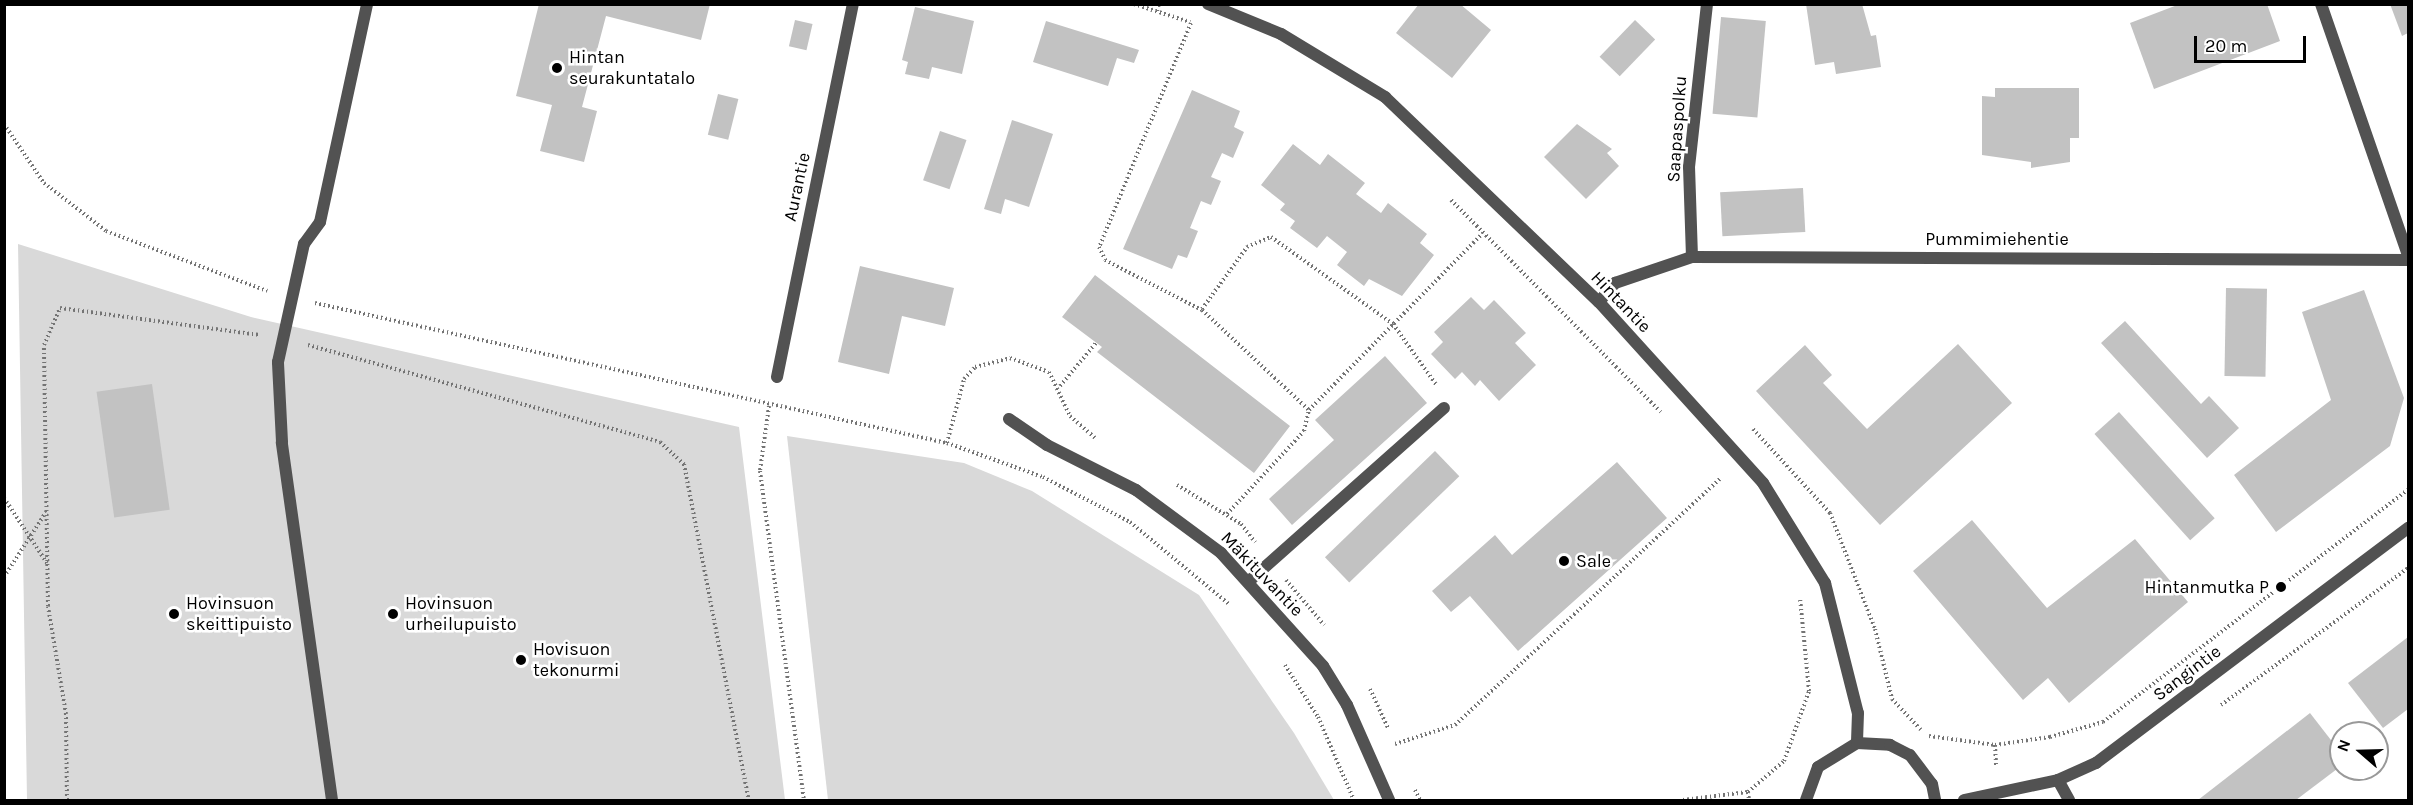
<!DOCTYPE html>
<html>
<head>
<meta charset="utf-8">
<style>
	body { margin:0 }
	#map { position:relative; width:2413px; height:805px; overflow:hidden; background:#fff; font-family:Karla,sans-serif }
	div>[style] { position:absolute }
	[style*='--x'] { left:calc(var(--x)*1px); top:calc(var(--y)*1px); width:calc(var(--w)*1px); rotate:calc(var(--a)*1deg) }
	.green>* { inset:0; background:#d9d9d9 }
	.building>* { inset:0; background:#c2c2c2; transform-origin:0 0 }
	.path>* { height:4px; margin-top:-2px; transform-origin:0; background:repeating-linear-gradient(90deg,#747474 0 1.5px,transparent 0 4.5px) }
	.service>* { height:12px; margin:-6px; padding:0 6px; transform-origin:6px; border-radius:6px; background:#525252 }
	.minor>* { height:12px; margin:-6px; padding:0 6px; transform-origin:6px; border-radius:6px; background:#525252 }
	.tertiary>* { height:12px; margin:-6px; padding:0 6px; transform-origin:6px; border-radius:6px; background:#525252 }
	.dots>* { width:16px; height:16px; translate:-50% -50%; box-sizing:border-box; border:3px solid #fff; border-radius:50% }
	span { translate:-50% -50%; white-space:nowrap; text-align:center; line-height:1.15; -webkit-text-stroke:5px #fff; paint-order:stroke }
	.poi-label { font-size:18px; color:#000 }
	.left { translate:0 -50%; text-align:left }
	.right { translate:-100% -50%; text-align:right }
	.street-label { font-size:18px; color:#000 }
	.frame { position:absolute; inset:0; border:6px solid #000; pointer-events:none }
	.north { position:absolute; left:2329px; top:721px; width:60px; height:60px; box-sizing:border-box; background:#fff; border:2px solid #999; border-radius:50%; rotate:290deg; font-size:16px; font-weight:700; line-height:24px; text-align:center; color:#000 }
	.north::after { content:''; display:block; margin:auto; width:21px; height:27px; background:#000; clip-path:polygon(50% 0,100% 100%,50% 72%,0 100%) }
	.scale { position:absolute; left:2194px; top:36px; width:112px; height:27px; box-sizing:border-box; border:3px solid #000; border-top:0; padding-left:8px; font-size:18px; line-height:21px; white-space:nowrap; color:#000; -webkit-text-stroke:4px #fff; paint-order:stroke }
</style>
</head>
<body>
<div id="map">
	<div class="green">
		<div style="clip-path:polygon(18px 244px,251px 317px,739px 427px,785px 800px,27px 800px)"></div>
		<div style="clip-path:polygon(787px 436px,964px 463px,1032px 491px,1199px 595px,1294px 733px,1334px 800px,828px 800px)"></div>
	</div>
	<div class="building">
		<div style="clip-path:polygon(539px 4px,710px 4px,701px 40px,606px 16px,582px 107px,597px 111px,584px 162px,540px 151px,552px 105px,516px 96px)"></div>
		<div style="clip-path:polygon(1419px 4px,1460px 4px,1491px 30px,1452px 78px,1396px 33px)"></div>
		<div style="clip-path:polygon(1806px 4px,1862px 4px,1871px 36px,1876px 35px,1881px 67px,1836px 74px,1834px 62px,1815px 65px)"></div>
		<div style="clip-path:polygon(2180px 4px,2267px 4px,2280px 41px,2154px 89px,2130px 23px)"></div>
		<div style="clip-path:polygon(2390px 4px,2408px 4px,2408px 33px,2402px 36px)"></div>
		<div style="clip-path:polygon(915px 7px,974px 21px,962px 74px,932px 67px,929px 79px,905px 74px,908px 62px,902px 60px)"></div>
		<div style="left:1721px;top:17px;width:45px;height:97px;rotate:5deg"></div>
		<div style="left:795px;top:20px;width:18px;height:27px;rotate:13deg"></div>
		<div style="left:1635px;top:20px;width:28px;height:51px;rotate:44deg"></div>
		<div style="clip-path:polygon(1046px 21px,1139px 50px,1134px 63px,1117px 58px,1108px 86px,1033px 62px)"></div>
		<div style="clip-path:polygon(1995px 88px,2079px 88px,2079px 138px,2070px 138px,2070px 162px,2031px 168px,2031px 162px,1982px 155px,1982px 96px,1995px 97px)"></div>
		<div style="clip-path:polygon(1192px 90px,1240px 111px,1234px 127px,1244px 132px,1233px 158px,1222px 153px,1211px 177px,1221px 181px,1211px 205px,1201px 201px,1190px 228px,1198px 231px,1187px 258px,1178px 255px,1172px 269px,1123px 249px)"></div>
		<div style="left:718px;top:94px;width:21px;height:42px;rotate:14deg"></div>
		<div style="clip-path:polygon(1012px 120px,1053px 134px,1029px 207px,1005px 199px,1001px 214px,984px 209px)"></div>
		<div style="clip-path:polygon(1577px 124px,1612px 149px,1607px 153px,1619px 166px,1586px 199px,1544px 157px)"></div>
		<div style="left:940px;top:131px;width:28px;height:52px;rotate:19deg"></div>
		<div style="clip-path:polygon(1293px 144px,1320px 165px,1328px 154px,1365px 183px,1356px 194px,1381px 213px,1388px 203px,1427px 234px,1420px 243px,1434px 255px,1402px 296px,1369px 279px,1364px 286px,1337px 265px,1347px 252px,1327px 236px,1317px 248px,1290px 228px,1295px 221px,1280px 210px,1285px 204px,1261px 185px)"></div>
		<div style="left:1803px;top:188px;width:44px;height:83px;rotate:87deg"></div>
		<div style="clip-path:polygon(860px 266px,954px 288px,945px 326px,902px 316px,889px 374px,838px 362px)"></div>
		<div style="clip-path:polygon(1095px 275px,1290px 426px,1254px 473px,1097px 352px,1102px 347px,1062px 317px)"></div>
		<div style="left:2226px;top:288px;width:41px;height:88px;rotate:1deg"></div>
		<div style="clip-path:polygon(2364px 290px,2404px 398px,2390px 446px,2276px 532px,2234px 475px,2331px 400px,2302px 312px)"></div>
		<div style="clip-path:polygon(1471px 297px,1484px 310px,1494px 300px,1526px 333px,1515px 343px,1536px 365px,1499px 401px,1480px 380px,1475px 386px,1462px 372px,1455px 379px,1431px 354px,1443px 342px,1434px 332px)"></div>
		<div style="clip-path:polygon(2125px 321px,2201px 404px,2209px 396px,2239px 428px,2207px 458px,2101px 343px)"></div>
		<div style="clip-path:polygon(1958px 344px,2012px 403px,1880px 525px,1756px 391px,1805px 345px,1832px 375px,1823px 383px,1867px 429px)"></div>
		<div style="clip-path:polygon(1385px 356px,1427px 403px,1292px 525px,1269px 499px,1334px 440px,1315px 420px)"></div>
		<div style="left:152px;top:384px;width:127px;height:56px;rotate:82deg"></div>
		<div style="left:2119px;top:412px;width:143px;height:33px;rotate:48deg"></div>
		<div style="left:1435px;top:451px;width:35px;height:153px;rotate:46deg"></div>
		<div style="clip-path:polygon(1617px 462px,1667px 518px,1518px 651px,1470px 596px,1451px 612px,1432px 591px,1495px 535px,1512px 555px)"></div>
		<div style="clip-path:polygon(1972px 520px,2047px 608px,2135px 539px,2188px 602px,2069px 703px,2048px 678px,2023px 700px,1913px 571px)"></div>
		<div style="clip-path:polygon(2408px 637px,2408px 709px,2383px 728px,2348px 683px)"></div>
		<div style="clip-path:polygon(2310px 713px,2341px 753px,2341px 766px,2296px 800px,2198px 800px)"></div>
	</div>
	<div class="path">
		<div style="--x:1134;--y:4;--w:59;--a:17.8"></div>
		<div style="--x:1157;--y:11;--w:7;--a:-74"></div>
		<div style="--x:1191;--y:23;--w:242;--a:112.3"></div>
		<div style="--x:1099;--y:247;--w:14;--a:65"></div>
		<div style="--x:1105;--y:260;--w:109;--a:27.3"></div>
		<div style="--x:1202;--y:310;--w:146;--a:43.1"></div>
		<div style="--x:4;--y:124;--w:71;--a:55.9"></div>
		<div style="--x:44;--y:183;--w:78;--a:37.7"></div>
		<div style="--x:106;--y:231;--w:172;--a:20.4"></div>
		<div style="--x:1451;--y:200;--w:298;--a:45.3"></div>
		<div style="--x:315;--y:303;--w:647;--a:12.49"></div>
		<div style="--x:947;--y:443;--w:102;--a:19.5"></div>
		<div style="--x:1043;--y:477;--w:98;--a:27.3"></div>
		<div style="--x:1130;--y:522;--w:130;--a:39.7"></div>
		<div style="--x:1202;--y:309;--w:77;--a:-54"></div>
		<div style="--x:1247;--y:247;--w:26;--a:-23"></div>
		<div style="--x:1271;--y:237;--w:150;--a:35.5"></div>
		<div style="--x:1393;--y:324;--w:76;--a:54.6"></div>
		<div style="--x:308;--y:345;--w:365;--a:15.4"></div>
		<div style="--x:660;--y:442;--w:33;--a:43"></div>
		<div style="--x:684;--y:464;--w:342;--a:79.1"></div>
		<div style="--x:1060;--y:386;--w:56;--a:-50.1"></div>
		<div style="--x:769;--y:406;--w:66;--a:97.9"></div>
		<div style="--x:760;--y:471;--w:332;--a:82.4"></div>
		<div style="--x:1753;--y:429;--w:114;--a:47.5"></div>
		<div style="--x:1830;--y:513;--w:124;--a:68.8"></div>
		<div style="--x:1875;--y:629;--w:72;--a:76.3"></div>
		<div style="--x:1892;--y:699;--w:42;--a:46.9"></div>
		<div style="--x:947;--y:443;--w:66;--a:-75.1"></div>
		<div style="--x:964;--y:379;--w:16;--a:-47"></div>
		<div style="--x:975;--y:367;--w:36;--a:-14"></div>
		<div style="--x:1010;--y:358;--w:41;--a:19.7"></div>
		<div style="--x:1049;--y:372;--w:49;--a:64.5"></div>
		<div style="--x:1070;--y:416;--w:33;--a:41"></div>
		<div style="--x:1177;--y:485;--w:75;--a:31.4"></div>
		<div style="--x:1241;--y:524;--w:23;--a:52"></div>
		<div style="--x:4;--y:498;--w:78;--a:56.5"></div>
		<div style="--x:1227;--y:514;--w:113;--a:-47.1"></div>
		<div style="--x:1304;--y:431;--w:22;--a:-77"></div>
		<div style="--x:1309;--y:410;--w:248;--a:-45.5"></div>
		<div style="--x:4;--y:577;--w:77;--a:-57.1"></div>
		<div style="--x:1286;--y:580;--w:59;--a:49.8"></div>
		<div style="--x:1285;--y:665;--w:62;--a:57.6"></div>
		<div style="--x:1318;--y:717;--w:90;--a:66.6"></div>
		<div style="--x:1370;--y:689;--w:43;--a:65.2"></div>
		<div style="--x:2221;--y:705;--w:232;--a:-36.2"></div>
		<div style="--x:1929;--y:736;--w:67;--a:7.8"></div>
		<div style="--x:1995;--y:745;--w:56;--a:-8.3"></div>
		<div style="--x:2050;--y:737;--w:55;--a:-15.8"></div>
		<div style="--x:2103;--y:722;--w:383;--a:-37.3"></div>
		<div style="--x:1395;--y:744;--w:63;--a:-17.6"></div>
		<div style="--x:1455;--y:725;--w:364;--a:-42.9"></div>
		<div style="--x:1995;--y:745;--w:22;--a:87"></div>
		<div style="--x:1415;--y:790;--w:11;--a:63"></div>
		<div style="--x:1748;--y:792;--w:8;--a:83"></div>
		<div style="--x:67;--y:800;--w:86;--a:-90.7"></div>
		<div style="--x:66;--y:714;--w:109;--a:-99.5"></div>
		<div style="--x:48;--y:606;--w:261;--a:-90.9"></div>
		<div style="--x:44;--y:345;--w:40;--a:-66.6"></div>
		<div style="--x:60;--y:308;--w:202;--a:7.7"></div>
		<div style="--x:1683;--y:800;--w:65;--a:-7"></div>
		<div style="--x:1748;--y:792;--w:48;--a:-40.7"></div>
		<div style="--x:1784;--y:761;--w:74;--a:-70.3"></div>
		<div style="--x:1809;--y:691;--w:93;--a:-95.5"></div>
	</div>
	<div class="service">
		<div style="--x:1248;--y:582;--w:262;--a:-41.6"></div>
		<div style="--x:332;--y:800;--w:361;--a:-98"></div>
		<div style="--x:282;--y:442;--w:80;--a:-92.9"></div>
		<div style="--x:278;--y:362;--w:121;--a:-77.6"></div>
		<div style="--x:304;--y:244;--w:27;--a:-54"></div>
		<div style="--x:320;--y:222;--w:223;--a:-77.8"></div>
	</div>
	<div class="minor">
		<div style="--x:1208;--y:4;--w:79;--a:22.3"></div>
		<div style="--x:1281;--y:34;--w:122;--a:31.2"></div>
		<div style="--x:1385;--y:97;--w:296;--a:43.8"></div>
		<div style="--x:1599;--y:302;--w:244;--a:47.8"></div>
		<div style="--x:1763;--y:483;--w:118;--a:58.2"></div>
		<div style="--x:1825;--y:583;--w:134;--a:75.8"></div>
		<div style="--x:1858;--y:713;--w:30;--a:92"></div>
		<div style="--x:2321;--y:4;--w:266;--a:70.9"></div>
		<div style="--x:1692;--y:257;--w:90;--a:-91.9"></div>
		<div style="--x:1689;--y:167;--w:164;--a:-83.7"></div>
		<div style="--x:1599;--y:302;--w:25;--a:-50"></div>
		<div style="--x:1615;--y:283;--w:81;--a:-18.7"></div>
		<div style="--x:1692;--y:257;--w:716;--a:0.24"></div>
		<div style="--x:777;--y:377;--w:381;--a:-78.5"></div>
		<div style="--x:1009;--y:419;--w:46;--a:34.4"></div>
		<div style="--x:1047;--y:445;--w:100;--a:26.8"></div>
		<div style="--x:1136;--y:490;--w:106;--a:36.5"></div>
		<div style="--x:1221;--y:553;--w:152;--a:47.9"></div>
		<div style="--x:1323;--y:666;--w:46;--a:58.4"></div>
		<div style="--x:1347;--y:705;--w:104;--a:66.1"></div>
		<div style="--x:2058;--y:780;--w:23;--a:61"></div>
	</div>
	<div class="tertiary">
		<div style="--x:1806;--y:800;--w:35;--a:-70"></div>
		<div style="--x:1818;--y:767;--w:46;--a:-31.6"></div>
		<div style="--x:1857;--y:743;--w:33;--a:3"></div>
		<div style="--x:1890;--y:745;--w:22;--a:27"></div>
		<div style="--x:1910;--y:755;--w:36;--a:53"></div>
		<div style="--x:1932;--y:784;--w:16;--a:79"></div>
		<div style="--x:1964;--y:800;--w:96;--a:-12"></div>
		<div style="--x:2058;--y:780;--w:42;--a:-24.1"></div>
		<div style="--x:2096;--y:763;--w:391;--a:-37"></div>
	</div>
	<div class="dots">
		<div style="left:557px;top:68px;background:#000"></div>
		<div style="left:1564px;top:561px;background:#000"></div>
		<div style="left:2281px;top:587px;background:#000"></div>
		<div style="left:174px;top:614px;background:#000"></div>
		<div style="left:393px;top:614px;background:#000"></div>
		<div style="left:521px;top:660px;background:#000"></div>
	</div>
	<div class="poi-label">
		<span class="left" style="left:569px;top:68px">Hintan<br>seurakuntatalo</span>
		<span class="left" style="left:1576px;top:561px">Sale</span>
		<span class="right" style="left:2269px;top:587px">Hintanmutka P</span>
		<span class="left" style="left:186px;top:614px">Hovinsuon<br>skeittipuisto</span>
		<span class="left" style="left:405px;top:614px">Hovinsuon<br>urheilupuisto</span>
		<span class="left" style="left:533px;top:660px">Hovisuon<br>tekonurmi</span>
	</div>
	<div class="street-label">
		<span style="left:1677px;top:129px;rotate:-86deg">Saapaspolku</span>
		<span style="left:797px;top:187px;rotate:-78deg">Aurantie</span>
		<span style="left:1997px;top:239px">Pummimiehentie</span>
		<span style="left:1621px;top:302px;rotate:46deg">Hintantie</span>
		<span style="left:1262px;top:574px;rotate:46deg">Mäkituvantie</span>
		<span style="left:2187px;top:673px;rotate:-37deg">Sangintie</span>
	</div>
	<div class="frame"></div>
	<div class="north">N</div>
	<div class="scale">20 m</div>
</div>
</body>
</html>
